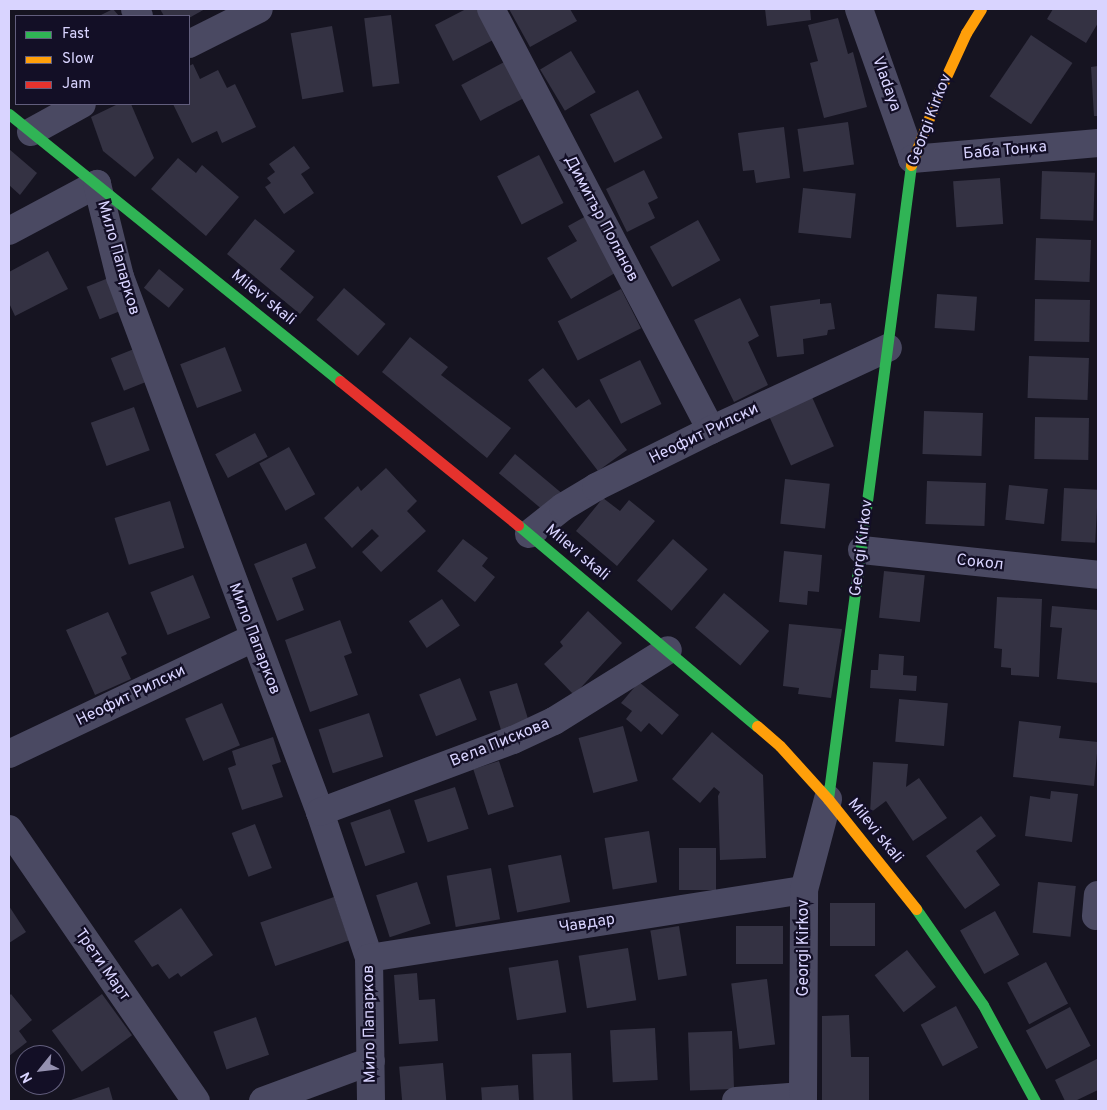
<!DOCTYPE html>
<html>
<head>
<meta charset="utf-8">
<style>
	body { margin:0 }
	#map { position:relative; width:1107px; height:1110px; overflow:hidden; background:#161421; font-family:Overpass,sans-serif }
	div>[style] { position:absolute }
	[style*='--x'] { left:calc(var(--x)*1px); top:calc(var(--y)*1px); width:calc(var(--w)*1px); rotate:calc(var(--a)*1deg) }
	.building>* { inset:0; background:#343243; transform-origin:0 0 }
	.street>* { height:28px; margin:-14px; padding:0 14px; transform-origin:14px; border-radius:14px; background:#4a4962 }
	.fast>* { height:11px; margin:-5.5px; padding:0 5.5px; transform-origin:5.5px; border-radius:5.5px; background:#30b455 }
	.slow>* { height:11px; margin:-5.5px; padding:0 5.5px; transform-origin:5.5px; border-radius:5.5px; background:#ff9f0a }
	.jam>* { height:11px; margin:-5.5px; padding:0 5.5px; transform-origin:5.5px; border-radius:5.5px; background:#e5322d }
	span { translate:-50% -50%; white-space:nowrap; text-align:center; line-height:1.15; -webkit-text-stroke:4.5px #130f26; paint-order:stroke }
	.street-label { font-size:16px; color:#d9d4ff }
	.frame { position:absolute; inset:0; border:10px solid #d9d4ff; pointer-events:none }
	.legend { position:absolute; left:15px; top:15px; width:175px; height:90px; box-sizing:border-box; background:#130f26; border:1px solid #625e7d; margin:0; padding:6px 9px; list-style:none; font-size:15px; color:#d9d4ff }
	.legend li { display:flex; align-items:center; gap:10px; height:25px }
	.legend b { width:25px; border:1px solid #625e7d }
	.north { position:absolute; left:15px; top:1045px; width:50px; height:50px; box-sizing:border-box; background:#130f26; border:1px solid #625e7d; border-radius:50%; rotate:241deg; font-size:14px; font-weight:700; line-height:20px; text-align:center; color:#d9d4ff }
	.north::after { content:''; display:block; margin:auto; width:18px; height:22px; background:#9591b1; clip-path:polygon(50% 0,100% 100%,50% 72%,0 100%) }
</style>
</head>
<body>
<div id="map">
	<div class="building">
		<div style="clip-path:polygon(113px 9px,119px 16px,99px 16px)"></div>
		<div style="clip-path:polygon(160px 9px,205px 9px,189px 18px,164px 16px)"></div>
		<div style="clip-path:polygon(466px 9px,479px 9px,495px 39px,453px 61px,435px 25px)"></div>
		<div style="clip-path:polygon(509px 9px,570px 9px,577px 21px,530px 47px)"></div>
		<div style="clip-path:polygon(765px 9px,810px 9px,811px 20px,767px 26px)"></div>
		<div style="clip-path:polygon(1053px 9px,1098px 9px,1098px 23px,1086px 43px,1047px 19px)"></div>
		<div style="left:391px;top:15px;width:69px;height:27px;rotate:83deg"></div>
		<div style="clip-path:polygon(838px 18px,848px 54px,853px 52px,867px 107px,824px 118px,810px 63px,818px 61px,808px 25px)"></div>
		<div style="left:332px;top:26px;width:67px;height:42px;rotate:80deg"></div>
		<div style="left:1031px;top:35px;width:50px;height:74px;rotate:34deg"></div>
		<div style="left:571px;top:51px;width:48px;height:36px;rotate:59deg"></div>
		<div style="left:508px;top:60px;width:41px;height:53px;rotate:62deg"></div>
		<div style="clip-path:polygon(193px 64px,200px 79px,218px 70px,227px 88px,235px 84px,256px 127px,222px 143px,217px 131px,192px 143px,173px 104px,189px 104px,189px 66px)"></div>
		<div style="clip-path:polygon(1098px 66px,1098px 116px,1094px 116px,1091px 67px)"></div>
		<div style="left:638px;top:90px;width:54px;height:54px;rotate:63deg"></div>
		<div style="clip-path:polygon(118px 104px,131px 104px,154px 158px,135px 177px,103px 151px,91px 117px)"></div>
		<div style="left:848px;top:122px;width:43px;height:51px;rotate:82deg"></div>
		<div style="clip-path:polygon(784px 127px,790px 178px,756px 183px,754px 170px,743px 171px,738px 133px)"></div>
		<div style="clip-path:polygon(294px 146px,310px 168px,301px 174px,314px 193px,284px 214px,265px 187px,271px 183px,267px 178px,275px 172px,269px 164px)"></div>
		<div style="clip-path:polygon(9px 149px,37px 173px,20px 195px,9px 185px)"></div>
		<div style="left:539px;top:155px;width:54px;height:47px;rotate:63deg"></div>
		<div style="clip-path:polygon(178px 158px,196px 173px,202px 165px,239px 197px,206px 236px,151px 189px)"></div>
		<div style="clip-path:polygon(644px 170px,658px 198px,648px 203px,655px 218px,627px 232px,606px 189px)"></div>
		<div style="left:1042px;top:171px;width:53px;height:48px;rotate:2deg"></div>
		<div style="left:1000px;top:178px;width:46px;height:47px;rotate:86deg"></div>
		<div style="left:803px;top:188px;width:53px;height:45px;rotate:6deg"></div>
		<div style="clip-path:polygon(588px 215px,620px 270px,571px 299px,547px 258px,577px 241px,568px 226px)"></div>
		<div style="clip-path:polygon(255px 219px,295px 251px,280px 269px,314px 297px,300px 314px,227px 254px)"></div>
		<div style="left:698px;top:220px;width:46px;height:55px;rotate:61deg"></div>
		<div style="left:1036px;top:238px;width:55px;height:42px;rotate:2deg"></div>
		<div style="clip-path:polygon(48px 251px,68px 289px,15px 316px,9px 303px,9px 272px)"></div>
		<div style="left:159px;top:269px;width:32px;height:24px;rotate:39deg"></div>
		<div style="left:106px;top:279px;width:35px;height:21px;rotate:68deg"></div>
		<div style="left:344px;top:288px;width:55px;height:42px;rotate:41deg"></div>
		<div style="left:621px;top:289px;width:44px;height:71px;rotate:63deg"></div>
		<div style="left:937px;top:294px;width:40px;height:34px;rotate:4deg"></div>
		<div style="clip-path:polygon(740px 298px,759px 336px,748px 342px,768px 385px,734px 402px,694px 320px)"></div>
		<div style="clip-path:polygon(820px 299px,820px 304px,831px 303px,835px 329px,828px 330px,827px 335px,803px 339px,804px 354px,777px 357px,770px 306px)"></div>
		<div style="left:1035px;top:299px;width:55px;height:42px;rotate:1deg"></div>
		<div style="clip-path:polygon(410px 337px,448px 367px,441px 375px,511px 428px,487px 458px,382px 372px)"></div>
		<div style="left:225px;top:347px;width:47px;height:48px;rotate:69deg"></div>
		<div style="left:134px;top:349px;width:35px;height:25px;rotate:68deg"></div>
		<div style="left:1029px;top:356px;width:60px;height:42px;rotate:2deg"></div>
		<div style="left:640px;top:360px;width:49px;height:45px;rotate:64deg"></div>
		<div style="clip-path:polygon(543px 368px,576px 408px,589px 399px,627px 450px,598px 471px,528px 380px)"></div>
		<div style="left:812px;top:397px;width:54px;height:47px;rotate:66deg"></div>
		<div style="left:134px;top:407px;width:46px;height:46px;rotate:70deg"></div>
		<div style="left:924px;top:411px;width:59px;height:43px;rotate:2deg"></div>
		<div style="left:1035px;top:417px;width:54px;height:42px;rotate:1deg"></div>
		<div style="left:255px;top:433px;width:27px;height:45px;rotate:62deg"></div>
		<div style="left:289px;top:447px;width:54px;height:34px;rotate:61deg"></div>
		<div style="left:515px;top:454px;width:60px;height:25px;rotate:40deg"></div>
		<div style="clip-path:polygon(386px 468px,417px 501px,407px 511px,426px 531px,381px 572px,362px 552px,379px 536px,372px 529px,352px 548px,324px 518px,358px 486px,361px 491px)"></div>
		<div style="left:785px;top:479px;width:45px;height:45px;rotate:6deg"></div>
		<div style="left:927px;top:481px;width:59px;height:43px;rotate:2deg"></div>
		<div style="left:1009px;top:485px;width:39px;height:35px;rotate:6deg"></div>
		<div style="left:1064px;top:488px;width:34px;height:53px;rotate:3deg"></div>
		<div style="clip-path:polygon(603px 498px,620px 511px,629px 500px,655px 521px,617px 566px,576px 531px)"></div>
		<div style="left:170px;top:501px;width:49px;height:58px;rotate:73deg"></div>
		<div style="clip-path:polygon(463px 539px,488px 558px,482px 566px,495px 577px,475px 602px,437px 571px)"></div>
		<div style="left:673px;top:539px;width:46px;height:55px;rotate:41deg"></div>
		<div style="clip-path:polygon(306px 543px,316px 568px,292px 578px,304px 610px,277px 621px,254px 564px)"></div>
		<div style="clip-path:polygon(784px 551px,822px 555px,819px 592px,808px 591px,807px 605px,779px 602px)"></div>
		<div style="left:884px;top:571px;width:41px;height:47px;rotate:6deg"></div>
		<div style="left:193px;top:575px;width:46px;height:46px;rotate:68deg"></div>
		<div style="left:724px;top:593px;width:59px;height:45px;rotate:40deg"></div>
		<div style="clip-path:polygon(997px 597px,1042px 599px,1039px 677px,1011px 675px,1011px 668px,1001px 667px,1002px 649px,994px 648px)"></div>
		<div style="left:442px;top:599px;width:32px;height:40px;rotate:56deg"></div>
		<div style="clip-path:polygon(1052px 606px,1098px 610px,1098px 683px,1057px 679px,1062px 628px,1050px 627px)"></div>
		<div style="clip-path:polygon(588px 611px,622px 643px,574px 695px,544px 664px,563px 646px,560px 642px)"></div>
		<div style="clip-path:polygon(108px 612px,127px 654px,121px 657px,131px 679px,95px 695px,66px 630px)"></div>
		<div style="clip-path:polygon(340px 620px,352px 653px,344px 656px,358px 695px,310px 712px,285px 640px)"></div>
		<div style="clip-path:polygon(789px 624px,842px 629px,831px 698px,798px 694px,799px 688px,783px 686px)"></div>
		<div style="clip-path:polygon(879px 654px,904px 656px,903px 675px,917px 676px,916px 691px,870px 688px,871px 670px,878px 670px)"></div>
		<div style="left:460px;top:678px;width:45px;height:44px;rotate:68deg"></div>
		<div style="clip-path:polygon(639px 682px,679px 715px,662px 735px,649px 723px,641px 732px,626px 719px,632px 711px,621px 703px)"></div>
		<div style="left:517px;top:683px;width:45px;height:29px;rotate:73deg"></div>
		<div style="left:899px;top:699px;width:49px;height:43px;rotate:5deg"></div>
		<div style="left:222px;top:703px;width:46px;height:40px;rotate:67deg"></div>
		<div style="left:369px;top:713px;width:46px;height:53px;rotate:72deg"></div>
		<div style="clip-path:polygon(1019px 721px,1061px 726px,1059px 738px,1098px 742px,1094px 786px,1013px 777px)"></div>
		<div style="left:623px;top:726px;width:57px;height:46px;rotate:75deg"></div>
		<div style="clip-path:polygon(712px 732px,763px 775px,766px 858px,720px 860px,718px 796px,720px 792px,714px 787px,700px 803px,672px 779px)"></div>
		<div style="clip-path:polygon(273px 737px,281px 762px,272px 765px,283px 797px,242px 810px,228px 768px,236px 765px,232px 751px)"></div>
		<div style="left:499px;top:761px;width:48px;height:27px;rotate:72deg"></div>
		<div style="clip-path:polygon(873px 762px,908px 764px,906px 787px,919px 778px,947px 818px,913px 841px,886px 801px,870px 813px)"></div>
		<div style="left:455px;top:787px;width:44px;height:43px;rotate:72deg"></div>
		<div style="clip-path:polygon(1051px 791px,1078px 794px,1072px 842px,1025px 836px,1030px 796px,1050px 799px)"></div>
		<div style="left:390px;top:809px;width:46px;height:42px;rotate:71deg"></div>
		<div style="clip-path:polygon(981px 816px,996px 836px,976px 851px,1000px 885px,965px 909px,926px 856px)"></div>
		<div style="left:255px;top:824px;width:47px;height:25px;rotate:69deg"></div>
		<div style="left:649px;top:831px;width:52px;height:45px;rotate:81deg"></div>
		<div style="left:679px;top:848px;width:37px;height:42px"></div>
		<div style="left:561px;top:855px;width:48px;height:54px;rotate:79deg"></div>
		<div style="left:491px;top:868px;width:52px;height:45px;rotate:80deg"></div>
		<div style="left:417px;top:882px;width:44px;height:43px;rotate:72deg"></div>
		<div style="left:1038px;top:882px;width:38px;height:51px;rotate:6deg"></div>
		<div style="left:334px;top:897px;width:46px;height:78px;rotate:71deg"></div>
		<div style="left:875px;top:903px;width:43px;height:45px;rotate:90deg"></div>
		<div style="clip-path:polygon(9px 906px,26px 932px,9px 943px)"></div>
		<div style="clip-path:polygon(181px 908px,213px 955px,181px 977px,178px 973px,169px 979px,158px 964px,152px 967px,134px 941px)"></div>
		<div style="left:995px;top:911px;width:50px;height:40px;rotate:61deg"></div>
		<div style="left:679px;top:926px;width:50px;height:29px;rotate:81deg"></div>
		<div style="left:736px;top:926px;width:47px;height:38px"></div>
		<div style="left:628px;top:948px;width:53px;height:50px;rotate:81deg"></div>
		<div style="left:907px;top:950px;width:47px;height:41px;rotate:52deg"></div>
		<div style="left:558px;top:960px;width:53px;height:50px;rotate:81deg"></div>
		<div style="left:1046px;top:962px;width:47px;height:44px;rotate:62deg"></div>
		<div style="clip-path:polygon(417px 973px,419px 1000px,435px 999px,438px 1041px,399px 1044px,394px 975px)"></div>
		<div style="left:767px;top:979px;width:66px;height:36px;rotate:83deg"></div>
		<div style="clip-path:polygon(11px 994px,32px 1020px,19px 1031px,27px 1042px,9px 1056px,9px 996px)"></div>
		<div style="left:102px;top:994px;width:51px;height:62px;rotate:54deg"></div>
		<div style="left:956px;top:1006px;width:47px;height:40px;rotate:62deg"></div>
		<div style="left:1070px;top:1007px;width:44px;height:50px;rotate:62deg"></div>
		<div style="clip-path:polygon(849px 1015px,851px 1057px,869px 1057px,869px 1101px,822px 1101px,822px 1016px)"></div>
		<div style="left:256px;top:1017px;width:40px;height:45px;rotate:71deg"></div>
		<div style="left:655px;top:1028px;width:52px;height:45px;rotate:87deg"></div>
		<div style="left:732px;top:1031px;width:58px;height:44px;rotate:88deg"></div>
		<div style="left:571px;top:1053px;width:48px;height:39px;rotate:88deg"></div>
		<div style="clip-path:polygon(1097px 1059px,1098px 1090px,1075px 1101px,1065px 1101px,1055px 1080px)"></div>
		<div style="left:443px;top:1063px;width:38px;height:44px;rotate:85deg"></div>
		<div style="left:518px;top:1085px;width:16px;height:37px;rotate:86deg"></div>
		<div style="clip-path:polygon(109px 1087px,113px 1101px,68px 1101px)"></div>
	</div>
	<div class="street">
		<div style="--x:135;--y:9;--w:8;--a:60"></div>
		<div style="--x:491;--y:9;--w:475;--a:62.4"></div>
		<div style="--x:859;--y:9;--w:159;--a:70.5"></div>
		<div style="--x:912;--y:159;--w:187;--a:-4.9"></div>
		<div style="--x:189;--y:44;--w:78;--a:-26.6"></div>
		<div style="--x:31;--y:132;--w:58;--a:-28.8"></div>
		<div style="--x:9;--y:231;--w:100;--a:-28.1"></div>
		<div style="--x:97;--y:184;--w:96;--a:76.1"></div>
		<div style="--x:120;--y:277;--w:571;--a:69.5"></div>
		<div style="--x:320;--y:812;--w:154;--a:71.4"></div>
		<div style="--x:369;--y:958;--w:143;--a:89.2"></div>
		<div style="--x:529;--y:534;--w:43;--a:-38.5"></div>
		<div style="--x:563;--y:507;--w:39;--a:-31"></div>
		<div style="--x:596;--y:487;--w:128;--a:-26.4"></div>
		<div style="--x:711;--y:430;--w:195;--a:-24.9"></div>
		<div style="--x:862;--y:550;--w:237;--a:6"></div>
		<div style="--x:9;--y:754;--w:270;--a:-25.4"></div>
		<div style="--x:320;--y:812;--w:206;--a:-20.5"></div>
		<div style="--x:513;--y:740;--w:45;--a:-24.9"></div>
		<div style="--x:554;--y:721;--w:134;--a:-31.9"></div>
		<div style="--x:9;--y:829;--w:330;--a:55.5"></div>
		<div style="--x:1096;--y:916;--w:21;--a:-85"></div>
		<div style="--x:369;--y:958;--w:440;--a:-8.9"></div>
		<div style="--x:263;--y:1101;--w:115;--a:-20.3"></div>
		<div style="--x:736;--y:1101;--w:67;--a:-4.3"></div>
		<div style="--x:803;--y:1101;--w:211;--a:-89.7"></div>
		<div style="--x:804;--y:890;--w:94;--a:-75.2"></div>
	</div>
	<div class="fast">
		<div style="--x:9;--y:114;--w:425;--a:38.9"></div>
		<div style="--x:518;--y:525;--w:312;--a:40.1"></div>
		<div style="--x:828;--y:799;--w:639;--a:-82.54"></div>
		<div style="--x:916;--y:909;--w:117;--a:55.1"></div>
		<div style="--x:983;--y:1005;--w:109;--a:61.6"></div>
	</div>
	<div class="slow">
		<div style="--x:911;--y:165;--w:78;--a:-69"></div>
		<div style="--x:939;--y:92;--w:65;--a:-65.4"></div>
		<div style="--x:966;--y:33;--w:28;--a:-58"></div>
		<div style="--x:757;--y:726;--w:30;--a:41"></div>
		<div style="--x:780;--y:746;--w:72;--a:47.8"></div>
		<div style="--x:828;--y:799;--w:141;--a:51.3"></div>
	</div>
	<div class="jam">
		<div style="--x:340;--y:381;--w:229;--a:39"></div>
	</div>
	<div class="street-label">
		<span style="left:886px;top:84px;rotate:70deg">Vladaya</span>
		<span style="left:930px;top:120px;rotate:-69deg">Georgi Kirkov</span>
		<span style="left:1005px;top:151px;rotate:-5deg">Баба Тонка</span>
		<span style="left:601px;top:219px;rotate:62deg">Димитър Полянов</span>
		<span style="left:118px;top:258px;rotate:74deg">Мило Папарков</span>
		<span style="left:263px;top:298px;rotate:39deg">Milevi skali</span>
		<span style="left:704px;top:434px;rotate:-26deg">Неофит Рилски</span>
		<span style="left:862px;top:548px;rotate:-83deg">Georgi Kirkov</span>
		<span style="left:577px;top:553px;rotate:40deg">Milevi skali</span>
		<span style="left:980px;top:563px;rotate:6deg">Сокол</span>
		<span style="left:254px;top:639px;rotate:69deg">Мило Папарков</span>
		<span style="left:131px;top:696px;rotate:-26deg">Неофит Рилски</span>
		<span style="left:500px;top:743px;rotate:-22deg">Вела Пискова</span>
		<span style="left:875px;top:831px;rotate:51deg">Milevi skali</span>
		<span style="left:587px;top:924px;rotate:-9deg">Чавдар</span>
		<span style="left:804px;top:948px;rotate:-90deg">Georgi Kirkov</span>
		<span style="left:102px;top:965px;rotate:55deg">Трети Март</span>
		<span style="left:370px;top:1024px;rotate:-91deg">Мило Папарков</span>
	</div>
	<div class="frame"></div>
	<ul class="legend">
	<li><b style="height:6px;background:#30b455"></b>Fast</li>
	<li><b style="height:6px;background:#ff9f0a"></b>Slow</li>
	<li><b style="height:6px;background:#e5322d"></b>Jam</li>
	</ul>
	<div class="north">N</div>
</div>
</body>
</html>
